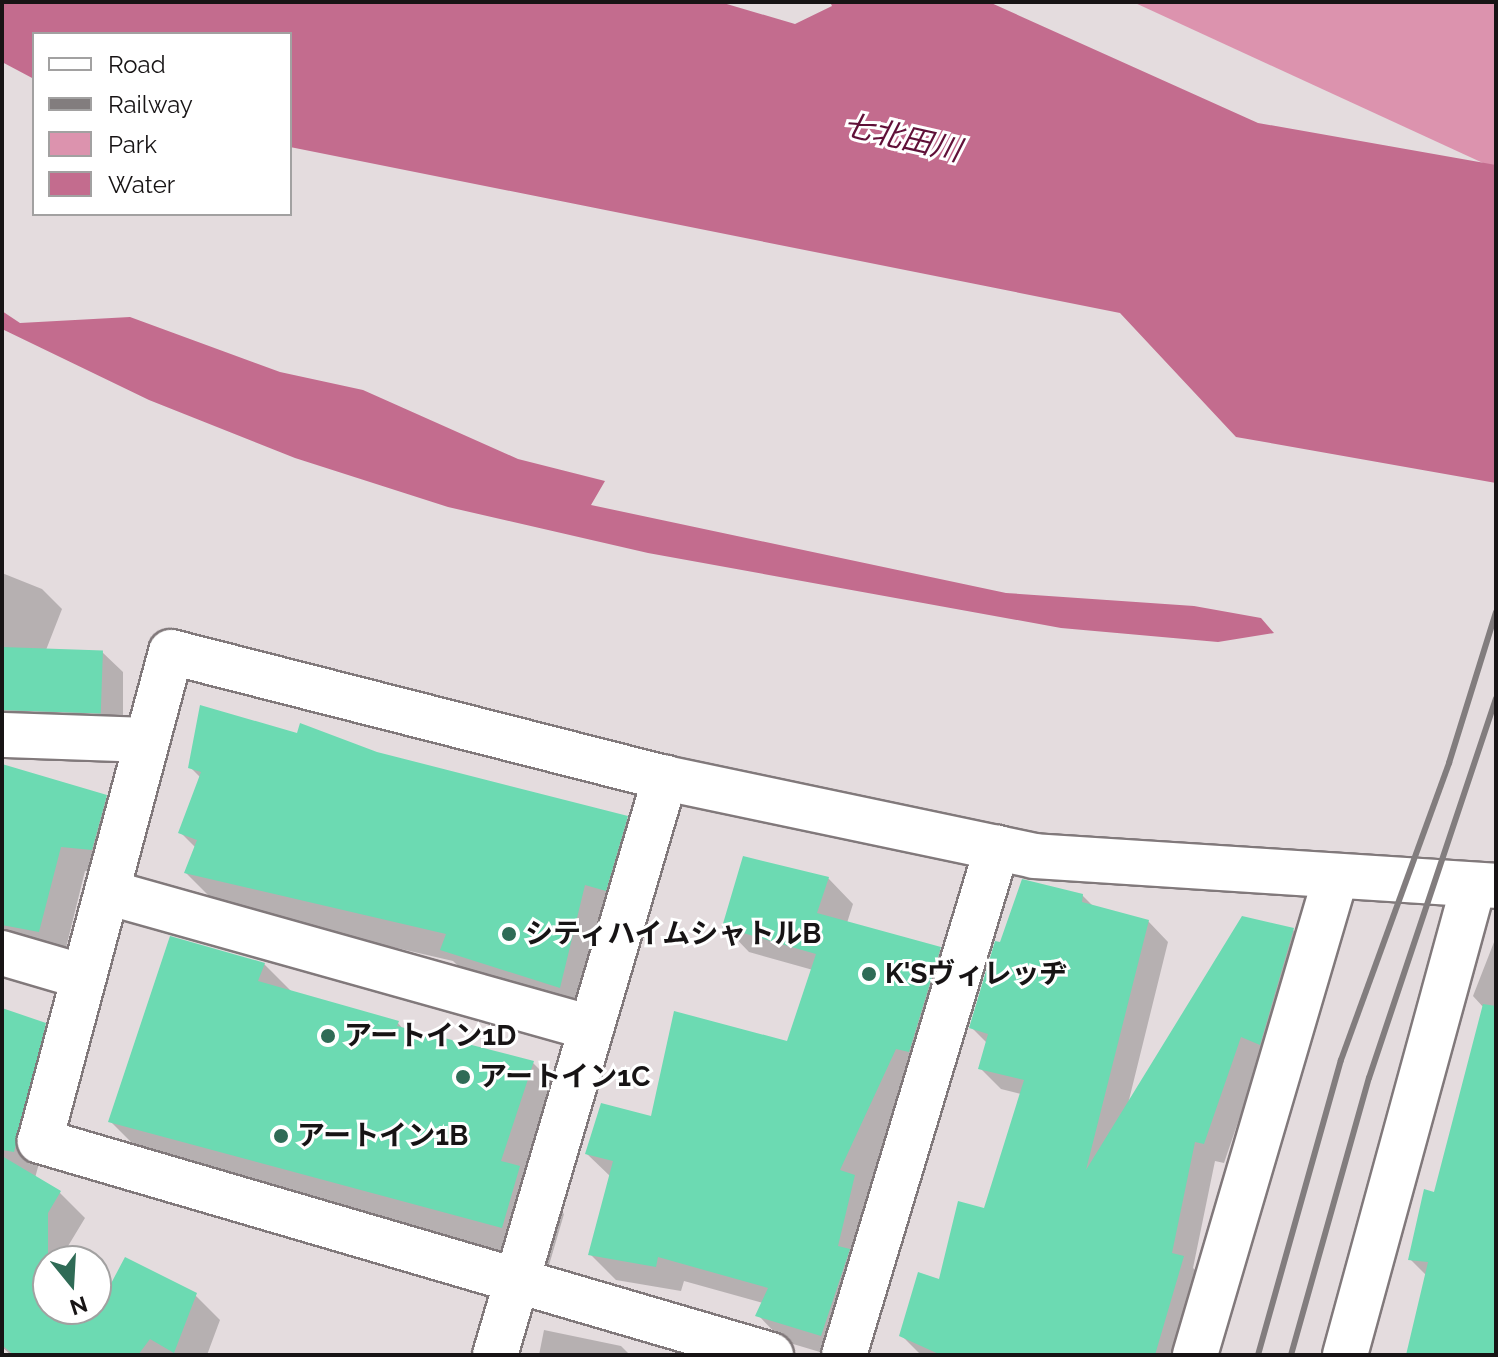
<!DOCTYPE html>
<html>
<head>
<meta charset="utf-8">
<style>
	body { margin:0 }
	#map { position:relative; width:1498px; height:1357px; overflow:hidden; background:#e4dcde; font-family:Raleway,"Noto Sans JP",sans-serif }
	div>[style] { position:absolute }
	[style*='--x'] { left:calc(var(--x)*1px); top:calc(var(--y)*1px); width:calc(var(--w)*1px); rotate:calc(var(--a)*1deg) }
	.green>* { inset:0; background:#dc93ae }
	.water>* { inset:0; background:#c36c8e }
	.shadow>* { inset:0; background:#0003 }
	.building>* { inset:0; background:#6cdab2; transform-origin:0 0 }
	.roads { filter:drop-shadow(2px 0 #81797b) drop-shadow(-2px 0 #81797b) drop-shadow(0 2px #81797b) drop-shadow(0 -2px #81797b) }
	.minor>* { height:44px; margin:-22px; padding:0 22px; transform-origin:22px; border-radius:22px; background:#fff }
	.rail>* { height:6px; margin:-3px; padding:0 3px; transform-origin:3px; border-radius:3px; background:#827d7e }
	.dots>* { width:22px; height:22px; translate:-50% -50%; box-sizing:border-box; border:4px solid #fff; border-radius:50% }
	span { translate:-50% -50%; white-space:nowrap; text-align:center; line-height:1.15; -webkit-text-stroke:6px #fff; paint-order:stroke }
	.poi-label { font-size:28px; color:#171415; font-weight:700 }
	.left { translate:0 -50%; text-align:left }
	.water-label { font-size:30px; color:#601038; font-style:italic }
	.frame { position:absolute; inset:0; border:4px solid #171415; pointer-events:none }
	.legend { position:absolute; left:32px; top:32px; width:260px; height:184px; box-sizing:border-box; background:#fff; border:2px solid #a2a1a1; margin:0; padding:10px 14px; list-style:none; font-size:24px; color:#171415 }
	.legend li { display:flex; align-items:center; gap:16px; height:40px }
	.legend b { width:40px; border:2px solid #a2a1a1 }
	.north { position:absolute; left:32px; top:1245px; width:80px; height:80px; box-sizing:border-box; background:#fff; border:2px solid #a2a1a1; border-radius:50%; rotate:162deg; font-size:22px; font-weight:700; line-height:32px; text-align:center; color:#171415 }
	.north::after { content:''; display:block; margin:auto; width:28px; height:36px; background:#2f6b56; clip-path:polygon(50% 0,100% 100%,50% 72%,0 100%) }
</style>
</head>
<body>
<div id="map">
	<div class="green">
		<div style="clip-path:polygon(1133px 2px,1496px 2px,1496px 169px)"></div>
	</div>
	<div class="water">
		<div style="clip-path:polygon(2px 2px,720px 2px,795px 24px,832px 6px,830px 2px,989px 2px,1258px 123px,1496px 165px,1496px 483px,1236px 437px,1120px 313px,290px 147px,290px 34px,34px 34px,34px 79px,2px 62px)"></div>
		<div style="clip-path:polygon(2px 311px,20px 323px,130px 317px,280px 372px,363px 390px,518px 459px,605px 481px,591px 505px,1006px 593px,1194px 606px,1261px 618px,1274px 633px,1218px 642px,1061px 628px,648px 553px,448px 507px,295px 458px,149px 400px,2px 329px)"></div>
	</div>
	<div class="shadow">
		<div style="clip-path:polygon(2px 573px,42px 589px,62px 609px,46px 650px,102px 652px,123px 672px,123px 733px,2px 723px)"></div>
		<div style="clip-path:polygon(298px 736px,627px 818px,661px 852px,594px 1021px,477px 984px,453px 961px,220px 907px,186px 873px,196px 848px,180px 832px,201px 778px,190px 767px)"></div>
		<div style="clip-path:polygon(2px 766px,106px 797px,131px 821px,117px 874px,85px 871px,64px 956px,2px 939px)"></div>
		<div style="clip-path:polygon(828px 878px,853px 904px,847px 923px,940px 949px,965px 975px,868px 1191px,880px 1202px,830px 1355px,783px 1341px,758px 1315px,763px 1303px,684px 1281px,681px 1291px,616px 1280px,590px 1254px,611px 1177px,587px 1154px,788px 1043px,813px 970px,749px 952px,724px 926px)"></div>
		<div style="clip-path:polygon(1082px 895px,1094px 907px,1148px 921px,1168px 942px,1128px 1104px,1243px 918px,1293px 930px,1314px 950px,1261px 1055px,1224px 1163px,1215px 1161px,1193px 1268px,1204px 1278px,1184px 1355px,921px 1355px,902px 1336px,985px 1210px,1021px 1094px,1001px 1089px,980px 1068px,988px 1044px,971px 1027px,1001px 945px)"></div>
		<div style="clip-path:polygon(1496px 937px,1496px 1355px,1408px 1355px,1427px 1276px,1410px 1259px,1435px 1194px,1484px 1008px,1473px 996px)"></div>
		<div style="clip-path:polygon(264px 964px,293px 993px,398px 1023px,404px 1030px,533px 1063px,579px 1109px,549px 1199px,564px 1214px,547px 1272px,156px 1167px,110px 1121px)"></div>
		<div style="clip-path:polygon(2px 1011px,45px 1025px,70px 1050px,35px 1178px,60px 1193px,85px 1218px,59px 1261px,48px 1261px,48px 1309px,96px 1309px,96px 1288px,107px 1296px,195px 1295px,220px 1320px,207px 1355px,11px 1355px,2px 1347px)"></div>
		<div style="clip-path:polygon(544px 1330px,621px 1346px,630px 1355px,539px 1355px)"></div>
	</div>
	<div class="building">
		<div style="left:2px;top:647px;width:101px;height:63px;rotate:2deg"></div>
		<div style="clip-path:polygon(200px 705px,297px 733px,300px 723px,377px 752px,628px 816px,606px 891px,585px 885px,560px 988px,440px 950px,446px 934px,184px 873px,197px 840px,178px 833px,201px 772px,188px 768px)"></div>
		<div style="clip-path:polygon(2px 764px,107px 795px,92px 850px,61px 847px,39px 932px,2px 925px)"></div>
		<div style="clip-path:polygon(743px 856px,829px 877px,817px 913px,941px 947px,909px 1052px,896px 1049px,840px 1170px,855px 1175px,838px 1246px,850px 1249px,821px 1336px,755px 1316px,768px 1288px,658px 1257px,656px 1267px,588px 1255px,613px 1161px,585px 1154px,601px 1103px,651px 1116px,674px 1011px,787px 1041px,816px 954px,722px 927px)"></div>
		<div style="clip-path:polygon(1022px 879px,1083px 894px,1082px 902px,1149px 920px,1086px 1170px,1242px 916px,1294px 928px,1260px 1045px,1241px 1037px,1204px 1144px,1195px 1142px,1172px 1253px,1184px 1256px,1155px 1355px,941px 1355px,899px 1336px,918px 1272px,939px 1279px,958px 1201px,984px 1208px,1024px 1080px,978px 1069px,988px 1034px,969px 1028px,995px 941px,1000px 942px)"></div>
		<div style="clip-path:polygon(170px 936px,265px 963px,258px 981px,399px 1021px,397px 1026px,534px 1061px,501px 1161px,520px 1166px,502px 1228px,108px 1122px)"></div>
		<div style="clip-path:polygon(1483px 1004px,1496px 1006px,1496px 1355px,1406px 1355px,1428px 1262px,1408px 1260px,1424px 1189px,1434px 1192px)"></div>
		<div style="clip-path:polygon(2px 1008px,46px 1023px,14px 1152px,2px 1150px)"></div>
		<div style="clip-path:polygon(2px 1156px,61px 1191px,48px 1213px,48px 1254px,59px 1261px,48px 1261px,48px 1309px,96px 1309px,96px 1286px,106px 1293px,125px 1257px,197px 1293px,174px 1353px,150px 1339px,138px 1355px,14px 1355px,2px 1345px)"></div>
	</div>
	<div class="roads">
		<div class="minor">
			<div style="--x:2;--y:735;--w:145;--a:2"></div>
			<div style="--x:107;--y:892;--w:503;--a:15.69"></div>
			<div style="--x:2;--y:953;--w:85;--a:16.3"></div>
			<div style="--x:495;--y:1355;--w:602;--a:-73.58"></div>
			<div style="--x:771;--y:1355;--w:762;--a:-163.68"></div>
			<div style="--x:40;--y:1141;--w:506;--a:-75"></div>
			<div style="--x:171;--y:652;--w:510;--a:14.31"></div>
			<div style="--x:665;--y:778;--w:377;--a:11.9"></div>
			<div style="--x:1034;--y:856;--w:463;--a:3.7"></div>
			<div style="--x:844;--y:1355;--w:530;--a:-73.21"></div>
			<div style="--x:1195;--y:1355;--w:496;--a:-73.6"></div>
			<div style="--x:1345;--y:1355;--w:487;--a:-74.7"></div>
		</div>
	</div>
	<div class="rail">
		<div style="--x:1258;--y:1355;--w:306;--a:-74.3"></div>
		<div style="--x:1341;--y:1060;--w:316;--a:-70"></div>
		<div style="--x:1449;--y:763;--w:158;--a:-72.7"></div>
		<div style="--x:1291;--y:1355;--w:288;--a:-74.3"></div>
		<div style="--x:1369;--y:1078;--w:400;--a:-71.5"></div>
	</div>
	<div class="dots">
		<div style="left:509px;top:934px;background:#2f6b56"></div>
		<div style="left:869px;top:974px;background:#2f6b56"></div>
		<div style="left:328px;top:1036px;background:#2f6b56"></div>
		<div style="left:463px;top:1077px;background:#2f6b56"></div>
		<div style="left:281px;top:1136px;background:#2f6b56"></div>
	</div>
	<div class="poi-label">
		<span class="left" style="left:525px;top:934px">シティハイムシャトルB</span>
		<span class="left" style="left:885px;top:974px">K'Sヴィレッヂ</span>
		<span class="left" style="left:344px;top:1036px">アートイン1D</span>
		<span class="left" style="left:479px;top:1077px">アートイン1C</span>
		<span class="left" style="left:297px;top:1136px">アートイン1B</span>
	</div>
	<div class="water-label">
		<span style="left:902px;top:138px;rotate:13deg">七北田川</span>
	</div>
	<div class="frame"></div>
	<ul class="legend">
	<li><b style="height:10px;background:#fff"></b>Road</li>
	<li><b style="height:10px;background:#827d7e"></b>Railway</li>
	<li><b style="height:22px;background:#dc93ae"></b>Park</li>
	<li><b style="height:22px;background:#c36c8e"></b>Water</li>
	</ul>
	<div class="north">N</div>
</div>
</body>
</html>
